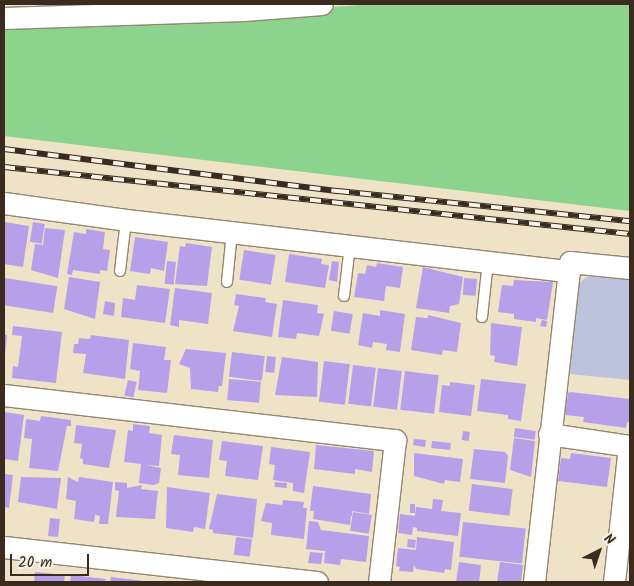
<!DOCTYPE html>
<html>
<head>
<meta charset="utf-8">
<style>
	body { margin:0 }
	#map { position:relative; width:634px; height:586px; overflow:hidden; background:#eee3c7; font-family:Kalam,sans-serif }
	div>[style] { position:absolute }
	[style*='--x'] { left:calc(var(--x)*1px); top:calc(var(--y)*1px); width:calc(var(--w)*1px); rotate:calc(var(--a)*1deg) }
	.industrial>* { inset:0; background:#bec3dd }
	.green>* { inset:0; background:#8cd38d }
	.building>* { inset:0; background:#b7a0ea; transform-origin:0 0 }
	.roads { filter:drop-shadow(1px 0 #948672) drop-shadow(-1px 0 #948672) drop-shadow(0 1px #948672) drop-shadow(0 -1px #948672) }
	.service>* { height:10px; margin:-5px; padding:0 5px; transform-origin:5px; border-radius:5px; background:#fff }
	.minor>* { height:21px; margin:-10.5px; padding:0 10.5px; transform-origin:10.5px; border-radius:10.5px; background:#fff }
	.rail>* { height:5.5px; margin-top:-2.75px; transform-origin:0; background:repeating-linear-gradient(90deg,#f7f3e8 0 11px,#3b2a1e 0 22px); box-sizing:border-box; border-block:1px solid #3b2a1e }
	span { translate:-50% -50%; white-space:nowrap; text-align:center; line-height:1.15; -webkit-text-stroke:4px #f7f3e8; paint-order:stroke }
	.frame { position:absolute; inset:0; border:5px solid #3b2a1e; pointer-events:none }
	.north { position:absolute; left:574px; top:526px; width:50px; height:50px; -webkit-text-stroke:4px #f7f3e8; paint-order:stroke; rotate:41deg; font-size:14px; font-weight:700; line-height:20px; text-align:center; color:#3b2a1e }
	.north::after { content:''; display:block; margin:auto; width:18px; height:22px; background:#3b2a1e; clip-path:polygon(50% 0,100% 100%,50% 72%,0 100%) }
	.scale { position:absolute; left:10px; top:554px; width:79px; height:22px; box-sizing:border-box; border:2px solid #3b2a1e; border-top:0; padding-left:6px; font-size:15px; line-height:18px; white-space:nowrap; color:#3b2a1e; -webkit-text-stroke:4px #f7f3e8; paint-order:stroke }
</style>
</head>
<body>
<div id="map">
	<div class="industrial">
		<div style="clip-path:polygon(588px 276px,630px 280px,630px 380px,570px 374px,579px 283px)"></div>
	</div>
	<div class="green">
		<div style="clip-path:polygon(378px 4px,630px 4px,630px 211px,4px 136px,4px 22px,97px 22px)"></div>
	</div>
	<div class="building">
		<div style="clip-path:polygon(5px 222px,29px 226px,23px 267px,4px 264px)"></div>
		<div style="left:33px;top:222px;width:12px;height:20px;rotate:9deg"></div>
		<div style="clip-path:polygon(45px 228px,65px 230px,58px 278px,31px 270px,35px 244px,43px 245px)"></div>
		<div style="clip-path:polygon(86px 229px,105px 232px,103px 249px,110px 250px,107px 271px,100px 270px,100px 274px,73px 270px,72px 275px,67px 274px,74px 232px,86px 234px)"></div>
		<div style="clip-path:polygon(135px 237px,168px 242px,164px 271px,151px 268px,150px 274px,130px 271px)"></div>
		<div style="clip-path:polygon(186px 243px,212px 247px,207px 286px,175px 284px,180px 246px,185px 247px)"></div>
		<div style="left:244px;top:250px;width:32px;height:30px;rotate:9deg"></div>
		<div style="clip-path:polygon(289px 254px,322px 259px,321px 264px,329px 265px,325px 288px,285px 282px)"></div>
		<div style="left:167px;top:261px;width:9px;height:23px;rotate:6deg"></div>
		<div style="clip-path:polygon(332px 261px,339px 262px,337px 282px,329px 280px)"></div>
		<div style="clip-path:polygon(377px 263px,403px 267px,400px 288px,386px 286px,384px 301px,354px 297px,358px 273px,365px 274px,367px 265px,376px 267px)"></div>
		<div style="clip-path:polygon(423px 267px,463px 277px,459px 304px,450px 306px,449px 313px,416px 308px)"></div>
		<div style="clip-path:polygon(69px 277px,100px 282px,95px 319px,64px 309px)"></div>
		<div style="left:5px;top:278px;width:53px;height:27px;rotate:9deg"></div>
		<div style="left:464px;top:278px;width:13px;height:17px;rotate:4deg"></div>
		<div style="clip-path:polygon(514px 280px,553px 282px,547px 320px,536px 318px,536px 322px,514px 319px,514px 314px,498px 312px,502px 285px,513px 286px)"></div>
		<div style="clip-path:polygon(137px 285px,170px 289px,165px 323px,121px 317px,123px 298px,135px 300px)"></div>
		<div style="clip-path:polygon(175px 288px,212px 293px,208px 324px,179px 320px,179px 327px,170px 325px)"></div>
		<div style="clip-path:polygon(236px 294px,266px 298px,265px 302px,277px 304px,272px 337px,233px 331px,239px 306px,234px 305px)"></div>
		<div style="clip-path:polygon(283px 300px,318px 305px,317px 313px,324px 314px,319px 336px,297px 333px,296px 339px,278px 337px)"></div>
		<div style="clip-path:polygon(105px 301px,115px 303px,114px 316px,103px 314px)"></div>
		<div style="clip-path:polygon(380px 310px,405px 314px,400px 352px,386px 350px,387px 344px,373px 342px,372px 348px,358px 345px,363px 313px,380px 316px)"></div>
		<div style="left:334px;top:311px;width:19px;height:20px;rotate:9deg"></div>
		<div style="clip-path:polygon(428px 315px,461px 323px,457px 352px,443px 350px,442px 355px,411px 350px,416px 317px,428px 318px)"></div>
		<div style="clip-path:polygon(542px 320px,547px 321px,546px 327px,540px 326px)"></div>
		<div style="clip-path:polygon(491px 323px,522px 327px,517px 366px,494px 362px,495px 356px,490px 355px)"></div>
		<div style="clip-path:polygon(13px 326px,62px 332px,56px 383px,12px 378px,13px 366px,18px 367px,22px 336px,12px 335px)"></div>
		<div style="clip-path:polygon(4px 335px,7px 335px,5px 355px,4px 355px)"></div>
		<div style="clip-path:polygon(91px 335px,129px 340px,125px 379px,83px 373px,86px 354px,73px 353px,74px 344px,78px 344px,79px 338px,90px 339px)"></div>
		<div style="clip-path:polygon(133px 343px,166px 347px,164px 360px,171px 360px,167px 393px,138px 390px,140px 371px,130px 369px)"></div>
		<div style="clip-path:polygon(186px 349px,226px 353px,222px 386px,219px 386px,218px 392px,191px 389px,190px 368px,179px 364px)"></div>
		<div style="left:232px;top:352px;width:33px;height:25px;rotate:7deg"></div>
		<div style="left:267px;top:356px;width:9px;height:16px;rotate:6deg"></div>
		<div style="clip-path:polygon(282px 357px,318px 362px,317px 397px,275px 395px)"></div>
		<div style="left:324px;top:361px;width:26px;height:41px;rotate:7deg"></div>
		<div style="left:353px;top:365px;width:23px;height:39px;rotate:7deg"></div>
		<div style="left:378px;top:368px;width:24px;height:39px;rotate:7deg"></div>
		<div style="left:405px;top:371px;width:34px;height:39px;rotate:7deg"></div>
		<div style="left:229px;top:379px;width:32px;height:21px;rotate:5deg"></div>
		<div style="clip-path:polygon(481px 379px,526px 384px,521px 421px,508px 419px,508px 415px,477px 411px)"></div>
		<div style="left:128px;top:380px;width:9px;height:16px;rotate:13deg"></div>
		<div style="clip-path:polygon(450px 382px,475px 385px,471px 416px,439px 412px,442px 385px,450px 386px)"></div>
		<div style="clip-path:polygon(571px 392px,630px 399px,630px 423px,627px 422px,626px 428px,583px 422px,584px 417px,565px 415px,568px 393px)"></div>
		<div style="clip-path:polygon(4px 412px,24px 415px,18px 461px,4px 459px)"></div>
		<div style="clip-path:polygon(41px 416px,71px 420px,71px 426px,67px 426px,58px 471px,29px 468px,32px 439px,24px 438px,26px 419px,40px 421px)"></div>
		<div style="clip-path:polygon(133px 424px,150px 426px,149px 433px,162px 435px,159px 466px,146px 465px,161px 468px,159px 483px,154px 485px,139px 483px,141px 464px,124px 462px,128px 430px,133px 431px)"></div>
		<div style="clip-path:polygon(76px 425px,116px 430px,109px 468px,83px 464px,83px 459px,80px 458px,82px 444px,74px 443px)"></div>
		<div style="left:515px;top:428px;width:21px;height:9px;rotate:8deg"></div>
		<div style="left:463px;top:431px;width:7px;height:9px;rotate:8deg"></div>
		<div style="clip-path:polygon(174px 435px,213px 440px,209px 478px,178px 475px,180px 455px,171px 454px)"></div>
		<div style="clip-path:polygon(514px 438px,535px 441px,531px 477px,510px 470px)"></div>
		<div style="clip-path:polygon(414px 439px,426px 440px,425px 447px,413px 445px)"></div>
		<div style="clip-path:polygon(222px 441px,263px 446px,258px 480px,225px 476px,227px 461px,219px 460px)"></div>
		<div style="left:432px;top:441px;width:19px;height:7px;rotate:6deg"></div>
		<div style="clip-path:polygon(316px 445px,374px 451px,372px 472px,355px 469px,355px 474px,314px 469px)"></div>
		<div style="clip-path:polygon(271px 447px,310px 452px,304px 493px,293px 491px,293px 483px,273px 480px,275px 465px,269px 464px)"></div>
		<div style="clip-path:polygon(474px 449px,505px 452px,508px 456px,505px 483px,470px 479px)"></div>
		<div style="clip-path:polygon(414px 453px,463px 459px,460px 482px,445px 480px,444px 484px,414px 476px)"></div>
		<div style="clip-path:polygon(571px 453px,611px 458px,607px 487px,558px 481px,561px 458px,570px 459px)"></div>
		<div style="clip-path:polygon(4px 474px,13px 475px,9px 508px,4px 507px)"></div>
		<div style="clip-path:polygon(21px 477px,61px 478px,57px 509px,18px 502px)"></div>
		<div style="clip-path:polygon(68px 477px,78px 482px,79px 477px,113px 482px,108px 524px,99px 524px,100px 516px,95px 515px,94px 522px,74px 519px,76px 501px,66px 499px)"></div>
		<div style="clip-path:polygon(115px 482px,127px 483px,127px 488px,142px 485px,141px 489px,158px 491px,155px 519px,116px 517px,119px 491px,115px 490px)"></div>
		<div style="left:275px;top:482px;width:12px;height:5px;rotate:5deg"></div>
		<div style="left:472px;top:484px;width:41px;height:27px;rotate:7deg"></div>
		<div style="clip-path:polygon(313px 486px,371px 494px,369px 514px,352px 511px,352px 516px,319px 512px,351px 516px,350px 525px,313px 519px,314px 511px,310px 511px)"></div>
		<div style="clip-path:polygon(167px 487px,210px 493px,205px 529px,194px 527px,193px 532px,166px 528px)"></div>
		<div style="clip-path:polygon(217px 494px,257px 499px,253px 538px,213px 533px,213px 530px,209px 529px)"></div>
		<div style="clip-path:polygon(433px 499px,443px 500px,441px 511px,461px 513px,458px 536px,417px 531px,417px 528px,413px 527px,412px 535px,398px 533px,400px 514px,415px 516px,416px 507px,432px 509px)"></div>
		<div style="clip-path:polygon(283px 500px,304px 502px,303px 508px,307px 508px,304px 539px,271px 535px,272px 523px,261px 521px,266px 503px,282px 505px)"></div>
		<div style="left:410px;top:504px;width:5px;height:9px"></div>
		<div style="left:353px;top:512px;width:19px;height:19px;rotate:9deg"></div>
		<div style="left:50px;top:518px;width:10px;height:18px;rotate:6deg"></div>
		<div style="clip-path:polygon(309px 521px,318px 522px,321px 530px,369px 536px,366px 562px,341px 559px,340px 565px,324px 563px,325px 551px,306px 549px)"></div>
		<div style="left:463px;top:522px;width:63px;height:35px;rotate:6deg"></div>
		<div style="left:236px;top:537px;width:16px;height:18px;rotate:7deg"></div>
		<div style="clip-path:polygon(417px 537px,454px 542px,451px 570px,445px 569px,444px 573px,416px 569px,414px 565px,413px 572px,399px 571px,400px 567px,396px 566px,398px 548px,416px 550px)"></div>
		<div style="left:408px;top:539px;width:8px;height:8px;rotate:7deg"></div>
		<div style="clip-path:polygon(310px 552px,323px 553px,321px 564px,308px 563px)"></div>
		<div style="clip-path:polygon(459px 562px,481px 565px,479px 582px,456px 582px)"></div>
		<div style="clip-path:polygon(500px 562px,523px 565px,521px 582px,497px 582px)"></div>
		<div style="clip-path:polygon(35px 572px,65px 575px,64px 582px,34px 582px)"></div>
		<div style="clip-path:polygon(71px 575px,106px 579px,105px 582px,70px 582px)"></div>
		<div style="clip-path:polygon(111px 577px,144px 581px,143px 582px,110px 582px)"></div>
	</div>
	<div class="roads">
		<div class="service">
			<div style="--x:120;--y:271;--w:51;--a:-83.3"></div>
			<div style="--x:227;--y:282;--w:50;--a:-84.3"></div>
			<div style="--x:344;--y:296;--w:50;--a:-83.2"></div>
			<div style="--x:482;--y:317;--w:56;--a:-83.9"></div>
		</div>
		<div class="minor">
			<div style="--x:4;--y:18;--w:240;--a:-1.9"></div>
			<div style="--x:244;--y:10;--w:78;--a:-4.4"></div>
			<div style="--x:4;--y:203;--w:123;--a:7.9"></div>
			<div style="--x:126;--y:220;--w:446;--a:6.6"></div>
			<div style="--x:4;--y:395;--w:394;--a:6.6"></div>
			<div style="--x:395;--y:440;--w:143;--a:96.4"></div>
			<div style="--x:549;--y:434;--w:81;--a:8.5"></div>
			<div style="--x:629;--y:446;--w:137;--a:96.3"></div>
			<div style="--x:4;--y:547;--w:315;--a:6.4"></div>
			<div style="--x:534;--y:582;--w:322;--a:-83.6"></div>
			<div style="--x:570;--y:262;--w:60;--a:5.7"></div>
		</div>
	</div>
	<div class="rail">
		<div style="--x:4;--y:149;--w:337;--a:7.2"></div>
		<div style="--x:338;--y:191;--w:294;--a:5.9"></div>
		<div style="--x:4;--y:167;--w:630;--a:6.11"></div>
	</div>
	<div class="frame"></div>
	<div class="north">N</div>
	<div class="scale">20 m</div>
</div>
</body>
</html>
